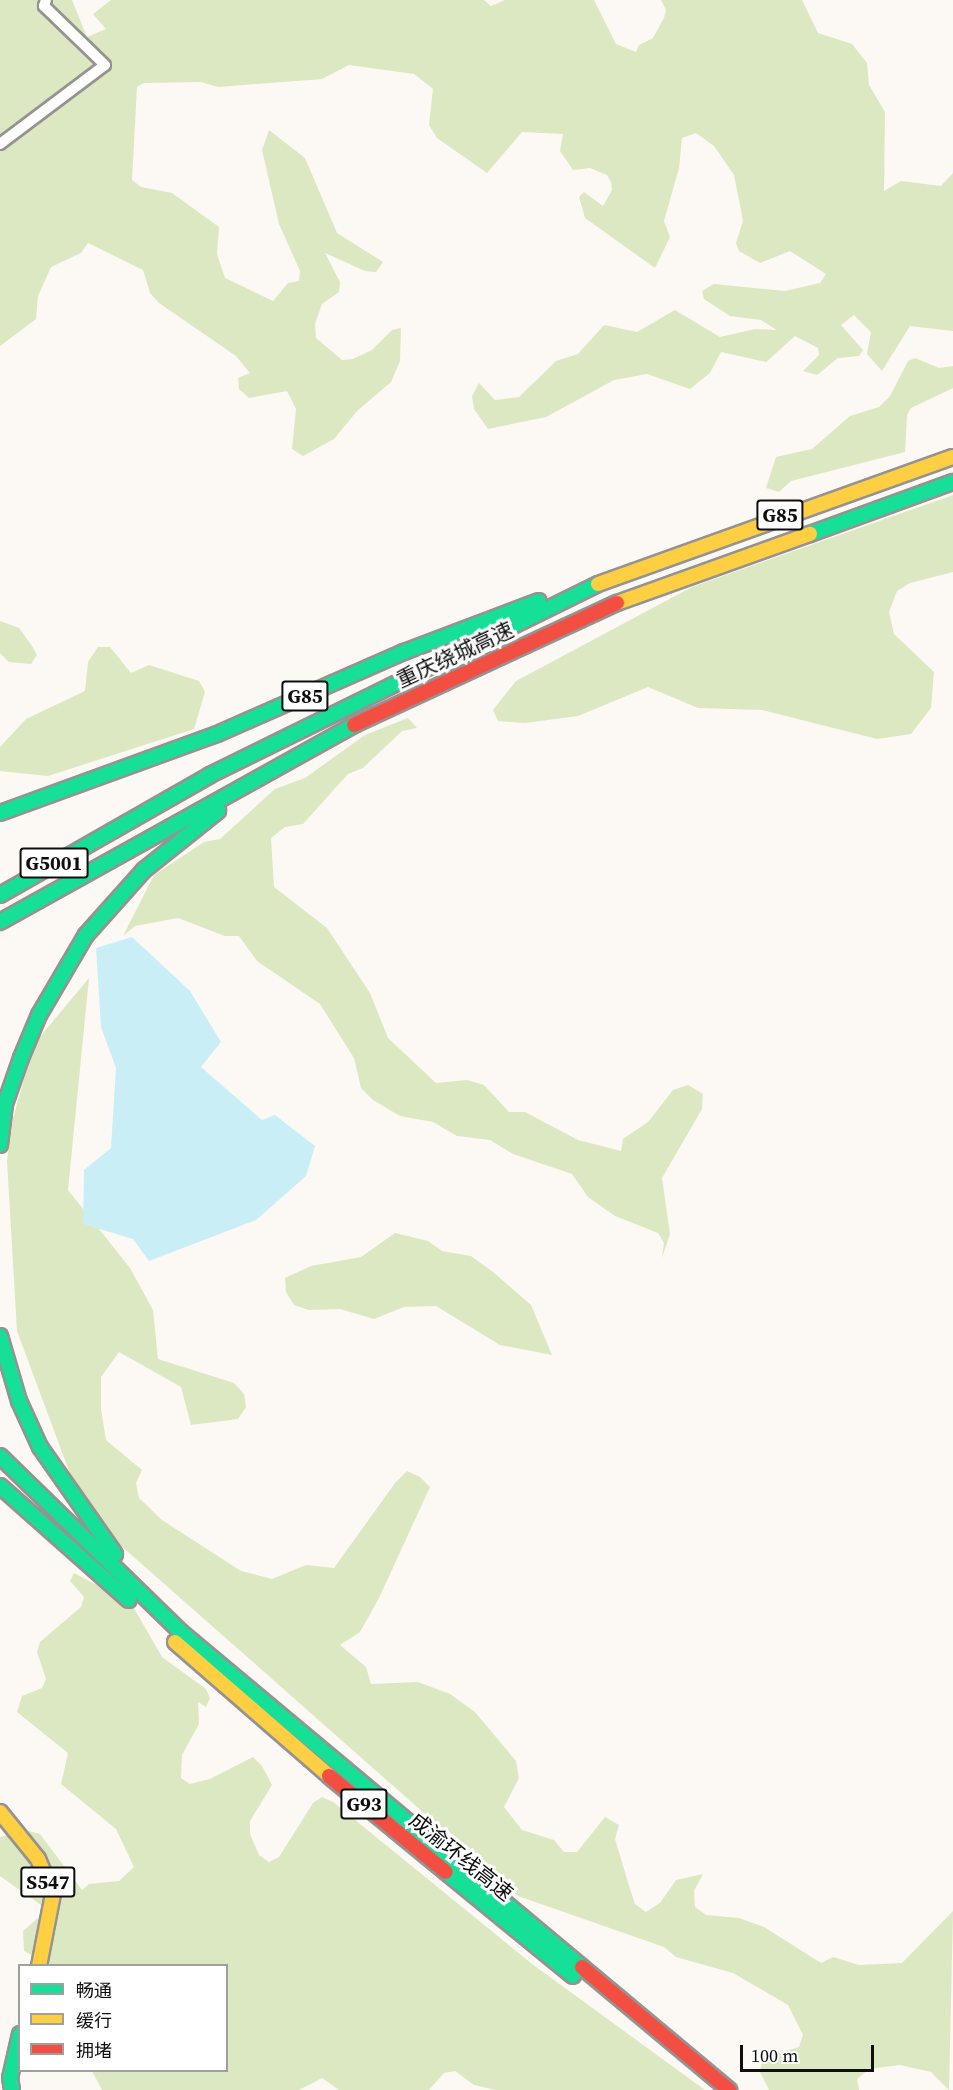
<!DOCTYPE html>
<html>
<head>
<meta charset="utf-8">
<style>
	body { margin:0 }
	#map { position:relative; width:953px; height:2090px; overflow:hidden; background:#fcf8f4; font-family:"Source Serif 4","Noto Sans SC",serif }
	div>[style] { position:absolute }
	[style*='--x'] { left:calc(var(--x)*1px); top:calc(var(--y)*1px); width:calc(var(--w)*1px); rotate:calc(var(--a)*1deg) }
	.forest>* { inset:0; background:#dce8c1 }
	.water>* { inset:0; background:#caeef6 }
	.roads { filter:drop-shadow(2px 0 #959392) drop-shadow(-2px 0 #959392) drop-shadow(0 2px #959392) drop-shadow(0 -2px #959392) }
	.street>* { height:10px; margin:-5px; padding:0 5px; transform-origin:5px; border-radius:5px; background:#fffefd }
	.fast>* { height:14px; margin:-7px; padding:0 7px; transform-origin:7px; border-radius:7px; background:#16e098 }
	.slow>* { height:14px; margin:-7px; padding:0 7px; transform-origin:7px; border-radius:7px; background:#ffcf43 }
	.jam>* { height:14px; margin:-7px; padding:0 7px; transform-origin:7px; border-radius:7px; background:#f24e42 }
	span { translate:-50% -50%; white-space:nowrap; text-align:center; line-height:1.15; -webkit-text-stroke:6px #fff; paint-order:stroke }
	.shield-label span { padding:2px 4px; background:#fff; border:2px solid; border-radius:4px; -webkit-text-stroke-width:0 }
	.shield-label { font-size:20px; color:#0e0e0e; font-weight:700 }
	.street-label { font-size:21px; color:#0e0e0e }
	.legend { position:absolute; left:18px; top:1964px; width:210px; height:108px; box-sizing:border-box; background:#fff; border:2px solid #9f9f9f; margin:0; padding:8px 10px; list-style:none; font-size:18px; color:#0e0e0e }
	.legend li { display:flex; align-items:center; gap:12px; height:30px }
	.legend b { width:30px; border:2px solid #9f9f9f }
	.scale { position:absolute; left:740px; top:2045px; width:134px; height:27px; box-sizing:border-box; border:3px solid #0e0e0e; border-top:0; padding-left:8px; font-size:18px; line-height:21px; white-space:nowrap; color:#0e0e0e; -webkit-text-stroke:4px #fff; paint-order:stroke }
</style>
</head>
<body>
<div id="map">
	<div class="forest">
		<div style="clip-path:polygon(0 0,72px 0,87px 37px,106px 29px,93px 14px,111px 0,484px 0,491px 6px,505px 0,594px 0,616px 44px,636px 52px,639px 45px,653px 38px,664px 18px,666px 10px,661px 0,802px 0,818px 33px,852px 44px,867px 63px,869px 85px,885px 112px,884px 191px,901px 181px,941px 186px,953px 173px,953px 331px,910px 326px,882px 371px,867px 354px,871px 332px,854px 315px,841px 325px,863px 350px,859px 356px,838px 358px,817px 375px,803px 371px,819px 355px,818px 348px,795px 336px,766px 362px,721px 352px,710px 373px,690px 389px,647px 374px,614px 380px,546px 417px,488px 429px,474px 409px,472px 396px,479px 383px,495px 400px,519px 397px,556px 361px,578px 354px,604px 325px,637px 332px,675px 310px,720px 337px,755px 329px,777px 330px,761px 320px,730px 316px,704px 299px,702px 291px,714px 284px,785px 291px,820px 283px,826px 274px,790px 251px,760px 263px,739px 251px,736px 243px,743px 221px,734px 175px,714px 146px,696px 133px,682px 138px,679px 168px,664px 221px,670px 237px,655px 268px,585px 218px,579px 197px,584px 192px,603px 206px,612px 190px,611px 182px,607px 175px,590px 168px,573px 170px,560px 151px,563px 134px,522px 132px,487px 173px,437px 138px,429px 125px,433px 89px,414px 74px,349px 65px,322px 79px,218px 87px,201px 82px,144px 83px,137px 87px,132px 180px,141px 187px,172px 193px,219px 227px,217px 254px,225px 278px,273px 301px,288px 283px,299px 281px,300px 271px,279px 224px,262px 150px,269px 130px,305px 158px,337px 233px,383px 262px,376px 272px,365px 271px,325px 253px,340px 282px,339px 292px,322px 304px,315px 324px,316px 338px,342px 360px,353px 359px,372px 350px,392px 330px,401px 328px,400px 361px,391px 382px,357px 411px,334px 439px,303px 456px,292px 449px,296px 409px,287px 391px,249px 398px,239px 389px,238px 378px,250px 373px,236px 356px,159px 303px,150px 293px,143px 270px,88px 243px,81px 253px,51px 267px,38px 296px,36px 319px,0 346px)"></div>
		<div style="clip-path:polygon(915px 358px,939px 368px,953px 366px,953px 388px,911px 408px,907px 415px,905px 452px,791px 481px,779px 492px,766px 488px,776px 457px,812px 449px,850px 416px,879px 407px,890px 396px,908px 361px)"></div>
		<div style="clip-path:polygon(953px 495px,953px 572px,910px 583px,897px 591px,889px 612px,894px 634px,934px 672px,931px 708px,911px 734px,877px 739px,762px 710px,698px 708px,648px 687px,578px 716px,525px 723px,498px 721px,493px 710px,516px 681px,692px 587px)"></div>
		<div style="clip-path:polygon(0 621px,19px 628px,32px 646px,37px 655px,31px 664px,9px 662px,0 653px)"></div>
		<div style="clip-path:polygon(98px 647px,110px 647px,131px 673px,149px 665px,199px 681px,205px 692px,194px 729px,48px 776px,0 771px,0 747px,26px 719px,85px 691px,88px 662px)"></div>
		<div style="clip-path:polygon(408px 718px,417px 728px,402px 731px,363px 768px,348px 774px,303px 824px,285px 827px,271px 838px,274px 887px,327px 928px,370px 993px,388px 1038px,436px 1083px,467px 1080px,484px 1085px,509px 1112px,525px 1112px,578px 1140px,621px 1151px,623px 1139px,648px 1122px,673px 1090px,688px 1085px,703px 1094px,702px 1109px,662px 1178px,670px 1234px,662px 1258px,664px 1243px,658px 1233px,615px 1216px,588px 1197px,572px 1174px,513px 1154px,490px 1140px,457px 1136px,433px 1122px,400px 1116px,373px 1100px,361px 1088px,354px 1058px,320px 1004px,257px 961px,239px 936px,225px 936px,178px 918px,135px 926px,123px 936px,154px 875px,204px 842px,220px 839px,275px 789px,305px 778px,365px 735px)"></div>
		<div style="clip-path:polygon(89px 978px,68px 1190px,130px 1268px,153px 1310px,158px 1359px,234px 1383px,244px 1394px,246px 1407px,238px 1419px,191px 1425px,181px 1387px,119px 1352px,101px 1377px,101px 1409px,106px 1440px,142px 1470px,136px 1483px,139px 1498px,162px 1520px,241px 1571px,272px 1579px,306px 1565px,334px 1568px,395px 1483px,407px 1471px,420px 1477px,430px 1487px,379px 1598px,360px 1632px,340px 1645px,366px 1667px,371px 1684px,418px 1682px,450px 1694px,475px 1712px,516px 1761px,519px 1778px,504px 1807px,522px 1830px,554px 1840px,564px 1852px,577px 1852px,605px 1817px,619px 1825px,615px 1839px,630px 1889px,635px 1904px,646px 1912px,660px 1903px,676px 1880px,703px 1874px,694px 1891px,695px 1907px,706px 1915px,739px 1918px,764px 1927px,821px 1963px,833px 1957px,859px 1965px,902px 1963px,953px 1911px,949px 2090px,931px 2072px,900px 2065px,869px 2069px,857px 2079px,859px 2090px,769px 2090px,760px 2072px,763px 2058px,799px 2047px,803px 2035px,788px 2005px,733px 1973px,676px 1957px,664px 1947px,518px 1896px,85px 1514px,17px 1331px,7px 1161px,12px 1122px,34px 1044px)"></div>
		<div style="clip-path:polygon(395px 1233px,428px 1241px,442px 1251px,471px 1256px,493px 1272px,531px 1305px,552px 1355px,500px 1345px,436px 1306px,404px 1307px,374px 1319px,340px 1309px,309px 1310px,294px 1305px,286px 1292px,285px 1278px,311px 1266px,361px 1257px)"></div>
		<div style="clip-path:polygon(74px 1573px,131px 1603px,162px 1657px,206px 1689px,210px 1698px,206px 1707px,198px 1702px,199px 1724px,182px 1755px,181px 1778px,190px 1784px,210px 1779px,253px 1757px,262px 1766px,272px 1785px,250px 1821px,250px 1834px,259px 1855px,269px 1862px,279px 1857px,313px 1803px,322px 1797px,333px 1802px,532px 1964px,705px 2090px,496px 2090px,474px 2085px,455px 2071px,444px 2073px,429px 2090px,339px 2090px,322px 2078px,299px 2090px,102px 2090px,92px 2071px,226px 2070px,226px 1966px,53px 1966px,24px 1951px,23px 1931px,40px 1916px,41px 1905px,0 1876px,0 1837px,29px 1831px,40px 1834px,82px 1890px,89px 1884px,119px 1881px,134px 1867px,116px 1829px,61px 1784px,68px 1753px,17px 1712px,22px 1696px,42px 1688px,46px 1679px,37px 1652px,40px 1642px,81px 1607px,84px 1597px,70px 1581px)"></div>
	</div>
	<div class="water">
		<div style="clip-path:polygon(132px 937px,190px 991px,221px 1042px,201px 1067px,262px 1120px,275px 1115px,315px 1146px,306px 1176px,256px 1220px,149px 1261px,133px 1239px,83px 1224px,84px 1170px,111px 1148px,116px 1068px,101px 1027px,96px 948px)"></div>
	</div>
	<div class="roads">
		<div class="street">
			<div style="--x:0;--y:144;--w:131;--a:-37"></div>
			<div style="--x:105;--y:65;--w:85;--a:-136"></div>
			<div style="--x:44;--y:6;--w:6;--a:-72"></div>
		</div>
		<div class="fast">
			<div style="--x:810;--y:534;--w:152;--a:-20"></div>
			<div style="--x:0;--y:813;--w:231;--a:-20"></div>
			<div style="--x:217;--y:734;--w:204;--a:-23.7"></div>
			<div style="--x:404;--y:652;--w:144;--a:-20.7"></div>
			<div style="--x:0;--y:895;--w:242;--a:-29.7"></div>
			<div style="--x:210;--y:775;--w:432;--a:-26.2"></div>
			<div style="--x:0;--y:922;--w:405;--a:-29.1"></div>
			<div style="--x:0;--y:1145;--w:41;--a:-83"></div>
			<div style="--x:5;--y:1104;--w:49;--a:-70.8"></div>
			<div style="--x:21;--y:1058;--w:47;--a:-67.3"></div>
			<div style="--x:39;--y:1015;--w:93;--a:-59.6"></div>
			<div style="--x:86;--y:935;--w:87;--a:-48.3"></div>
			<div style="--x:144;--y:870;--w:95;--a:-38.6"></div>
			<div style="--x:0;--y:1336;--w:68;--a:73.7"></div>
			<div style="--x:19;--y:1401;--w:51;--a:65.5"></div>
			<div style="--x:40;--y:1447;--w:131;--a:55"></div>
			<div style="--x:0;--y:1456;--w:252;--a:44.2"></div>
			<div style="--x:181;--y:1632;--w:523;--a:39.88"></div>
			<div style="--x:0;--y:1486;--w:172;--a:41.5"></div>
			<div style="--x:446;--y:1872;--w:164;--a:39.3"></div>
			<div style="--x:12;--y:2090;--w:12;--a:-99"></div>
			<div style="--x:10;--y:2078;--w:45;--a:-77.2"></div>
		</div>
		<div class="slow">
			<div style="--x:598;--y:584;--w:377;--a:-19.7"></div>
			<div style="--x:617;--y:603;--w:205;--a:-19.7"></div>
			<div style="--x:175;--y:1642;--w:204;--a:41"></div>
			<div style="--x:0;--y:1812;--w:60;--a:51"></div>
			<div style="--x:38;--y:1859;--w:38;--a:67"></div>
			<div style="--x:53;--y:1894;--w:73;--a:101"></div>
		</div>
		<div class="jam">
			<div style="--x:354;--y:725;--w:290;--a:-24.9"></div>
			<div style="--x:329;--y:1776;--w:151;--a:39.4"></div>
			<div style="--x:582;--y:1967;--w:192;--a:39.9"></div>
		</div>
	</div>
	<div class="shield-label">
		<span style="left:780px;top:515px">G85</span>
		<span style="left:305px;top:696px">G85</span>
		<span style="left:54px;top:863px">G5001</span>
		<span style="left:364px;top:1804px">G93</span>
		<span style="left:48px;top:1882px">S547</span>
	</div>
	<div class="street-label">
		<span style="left:455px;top:655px;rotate:-25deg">重庆绕城高速</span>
		<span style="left:461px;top:1857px;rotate:39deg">成渝环线高速</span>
	</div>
	<ul class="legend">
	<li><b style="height:8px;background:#16e098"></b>畅通</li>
	<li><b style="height:8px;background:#ffcf43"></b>缓行</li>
	<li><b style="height:8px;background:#f24e42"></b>拥堵</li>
	</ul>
	<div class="scale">100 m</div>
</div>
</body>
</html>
